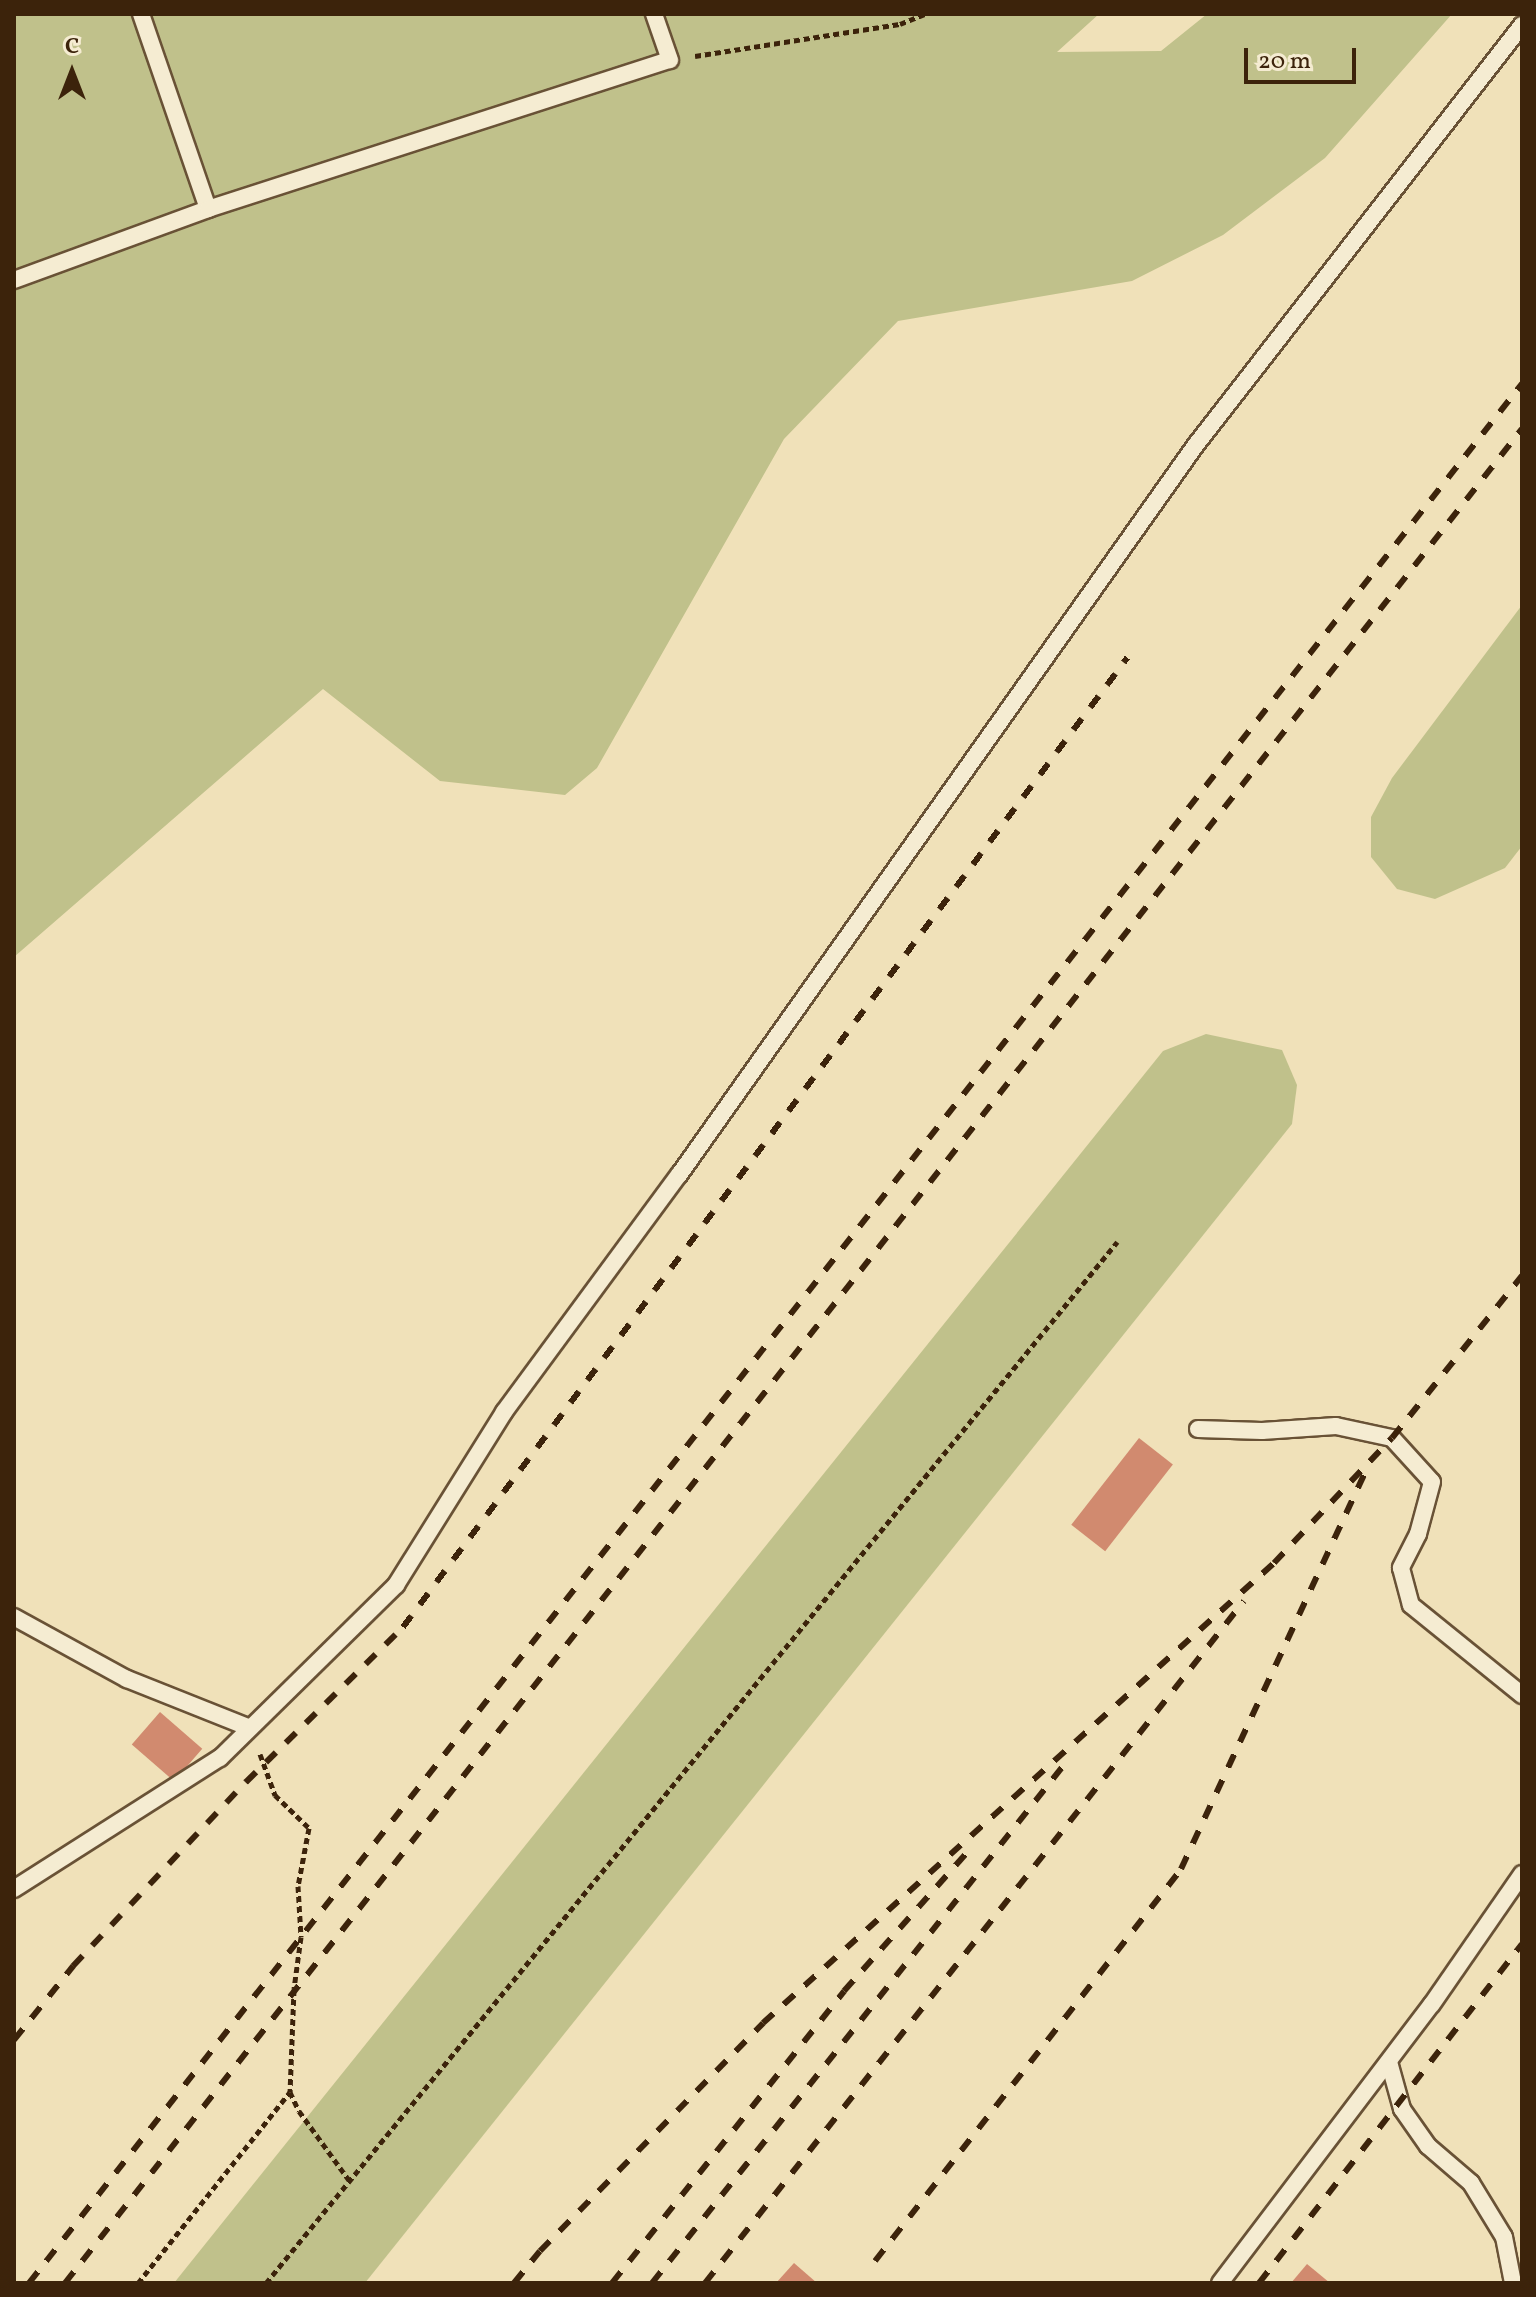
<!DOCTYPE html>
<html>
<head>
<meta charset="utf-8">
<style>
	body { margin:0 }
	#map { position:relative; width:1536px; height:2297px; overflow:hidden; background:#f0e1b9; font-family:Vollkorn,serif }
	div>[style] { position:absolute }
	[style*='--x'] { left:calc(var(--x)*1px); top:calc(var(--y)*1px); width:calc(var(--w)*1px); rotate:calc(var(--a)*1deg) }
	.green>* { inset:0; background:#c0c18b }
	.building>* { inset:0; background:#d18a6f; transform-origin:0 0 }
	.path>* { height:5px; margin-top:-2.5px; transform-origin:0; background:repeating-linear-gradient(90deg,#3c230b 0 6px,transparent 0 10px) }
	.roads { filter:drop-shadow(2px 0 #695236) drop-shadow(-2px 0 #695236) drop-shadow(0 2px #695236) drop-shadow(0 -2px #695236) }
	.service>* { height:16px; margin:-8px; padding:0 8px; transform-origin:8px; border-radius:8px; background:#f5ecd2 }
	.rail>* { height:6px; margin-top:-3px; transform-origin:0; background:repeating-linear-gradient(90deg,#3c230b 0 14px,transparent 0 28px) }
	span { translate:-50% -50%; white-space:nowrap; text-align:center; line-height:1.15; -webkit-text-stroke:6px #f5ecd2; paint-order:stroke }
	.frame { position:absolute; inset:0; border:16px solid #3c230b; pointer-events:none }
	.north { position:absolute; left:32px; top:32px; width:80px; height:80px; -webkit-text-stroke:6px #f5ecd2; paint-order:stroke; rotate:0deg; font-size:22px; font-weight:700; line-height:32px; text-align:center; color:#3c230b }
	.north::after { content:''; display:block; margin:auto; width:28px; height:36px; background:#3c230b; clip-path:polygon(50% 0,100% 100%,50% 72%,0 100%) }
	.scale { position:absolute; left:1244px; top:48px; width:112px; height:36px; box-sizing:border-box; border:4px solid #3c230b; border-top:0; padding-left:10px; font-size:24px; line-height:28px; white-space:nowrap; color:#3c230b; -webkit-text-stroke:6px #f5ecd2; paint-order:stroke }
</style>
</head>
<body>
<div id="map">
	<div class="green">
		<div style="clip-path:polygon(14px 14px,1099px 14px,1057px 52px,1161px 51px,1207px 14px,1452px 14px,1325px 158px,1223px 235px,1132px 281px,898px 321px,784px 439px,597px 768px,565px 795px,440px 781px,323px 689px,14px 957px)"></div>
		<div style="clip-path:polygon(1522px 605px,1522px 846px,1505px 868px,1435px 899px,1397px 889px,1371px 857px,1371px 817px,1392px 778px)"></div>
		<div style="clip-path:polygon(1206px 1034px,1282px 1050px,1297px 1085px,1292px 1124px,365px 2283px,174px 2283px,1163px 1051px)"></div>
	</div>
	<div class="building">
		<div style="left:1139px;top:1438px;width:43px;height:110px;rotate:38deg"></div>
		<div style="left:160px;top:1712px;width:56px;height:43px;rotate:41deg"></div>
		<div style="clip-path:polygon(794px 2263px,817px 2283px,776px 2283px)"></div>
		<div style="clip-path:polygon(1307px 2264px,1330px 2283px,1291px 2283px)"></div>
	</div>
	<div class="path">
		<div style="--x:695;--y:56;--w:207;--a:-8.9"></div>
		<div style="--x:900;--y:24;--w:27;--a:-22"></div>
		<div style="--x:260;--y:1754;--w:44;--a:69.9"></div>
		<div style="--x:275;--y:1795;--w:47;--a:44.1"></div>
		<div style="--x:309;--y:1828;--w:59;--a:100.7"></div>
		<div style="--x:298;--y:1886;--w:51;--a:86.6"></div>
		<div style="--x:301;--y:1937;--w:52;--a:97.7"></div>
		<div style="--x:294;--y:1989;--w:103;--a:92.2"></div>
		<div style="--x:290;--y:2092;--w:21;--a:65"></div>
		<div style="--x:299;--y:2111;--w:85;--a:54.1"></div>
		<div style="--x:138;--y:2283;--w:244;--a:-51.5"></div>
		<div style="--x:266;--y:2283;--w:1345;--a:-50.73"></div>
	</div>
	<div class="roads">
		<div class="service">
			<div style="--x:141;--y:14;--w:206;--a:71"></div>
			<div style="--x:14;--y:280;--w:207;--a:-20.1"></div>
			<div style="--x:208;--y:209;--w:485;--a:-17.9"></div>
			<div style="--x:670;--y:60;--w:49;--a:-109.2"></div>
			<div style="--x:1198;--y:1429;--w:64;--a:1.8"></div>
			<div style="--x:1262;--y:1431;--w:74;--a:-3.9"></div>
			<div style="--x:1336;--y:1426;--w:57;--a:12.1"></div>
			<div style="--x:1392;--y:1438;--w:59;--a:47.7"></div>
			<div style="--x:1432;--y:1482;--w:54;--a:105.1"></div>
			<div style="--x:1418;--y:1534;--w:38;--a:117"></div>
			<div style="--x:1401;--y:1568;--w:38;--a:75"></div>
			<div style="--x:1411;--y:1605;--w:143;--a:39"></div>
			<div style="--x:14;--y:1617;--w:129;--a:28.8"></div>
			<div style="--x:127;--y:1679;--w:132;--a:21.7"></div>
			<div style="--x:14;--y:1889;--w:244;--a:-32.5"></div>
			<div style="--x:220;--y:1758;--w:247;--a:-44.5"></div>
			<div style="--x:396;--y:1585;--w:204;--a:-58"></div>
			<div style="--x:504;--y:1412;--w:295;--a:-53.6"></div>
			<div style="--x:679;--y:1175;--w:893;--a:-54.71"></div>
			<div style="--x:1195;--y:446;--w:533;--a:-52.16"></div>
			<div style="--x:1389;--y:2062;--w:49;--a:74.5"></div>
			<div style="--x:1402;--y:2109;--w:45;--a:54.9"></div>
			<div style="--x:1428;--y:2146;--w:57;--a:40.7"></div>
			<div style="--x:1471;--y:2183;--w:63;--a:58.6"></div>
			<div style="--x:1504;--y:2237;--w:47;--a:78.9"></div>
			<div style="--x:1220;--y:2283;--w:350;--a:-52.8"></div>
			<div style="--x:1432;--y:2004;--w:158;--a:-55.3"></div>
		</div>
	</div>
	<div class="rail">
		<div style="--x:14;--y:2040;--w:95;--a:-51.4"></div>
		<div style="--x:73;--y:1966;--w:253;--a:-46.8"></div>
		<div style="--x:246;--y:1782;--w:221;--a:-44.6"></div>
		<div style="--x:403;--y:1627;--w:1210;--a:-53.23"></div>
		<div style="--x:875;--y:2261;--w:497;--a:-52"></div>
		<div style="--x:1181;--y:1869;--w:438;--a:-65.1"></div>
		<div style="--x:29;--y:2283;--w:2416;--a:-51.83"></div>
		<div style="--x:65;--y:2283;--w:2358;--a:-51.84"></div>
		<div style="--x:514;--y:2283;--w:41;--a:-50.9"></div>
		<div style="--x:540;--y:2251;--w:319;--a:-45.6"></div>
		<div style="--x:763;--y:2023;--w:688;--a:-41.99"></div>
		<div style="--x:1274;--y:1563;--w:172;--a:-46.7"></div>
		<div style="--x:1392;--y:1438;--w:208;--a:-51.3"></div>
		<div style="--x:612;--y:2283;--w:373;--a:-51.5"></div>
		<div style="--x:844;--y:1991;--w:193;--a:-48.4"></div>
		<div style="--x:652;--y:2283;--w:667;--a:-51.51"></div>
		<div style="--x:705;--y:2283;--w:869;--a:-51.68"></div>
		<div style="--x:1259;--y:2283;--w:429;--a:-52.2"></div>
	</div>
	<div class="frame"></div>
	<div class="north">С</div>
	<div class="scale">20 m</div>
</div>
</body>
</html>
